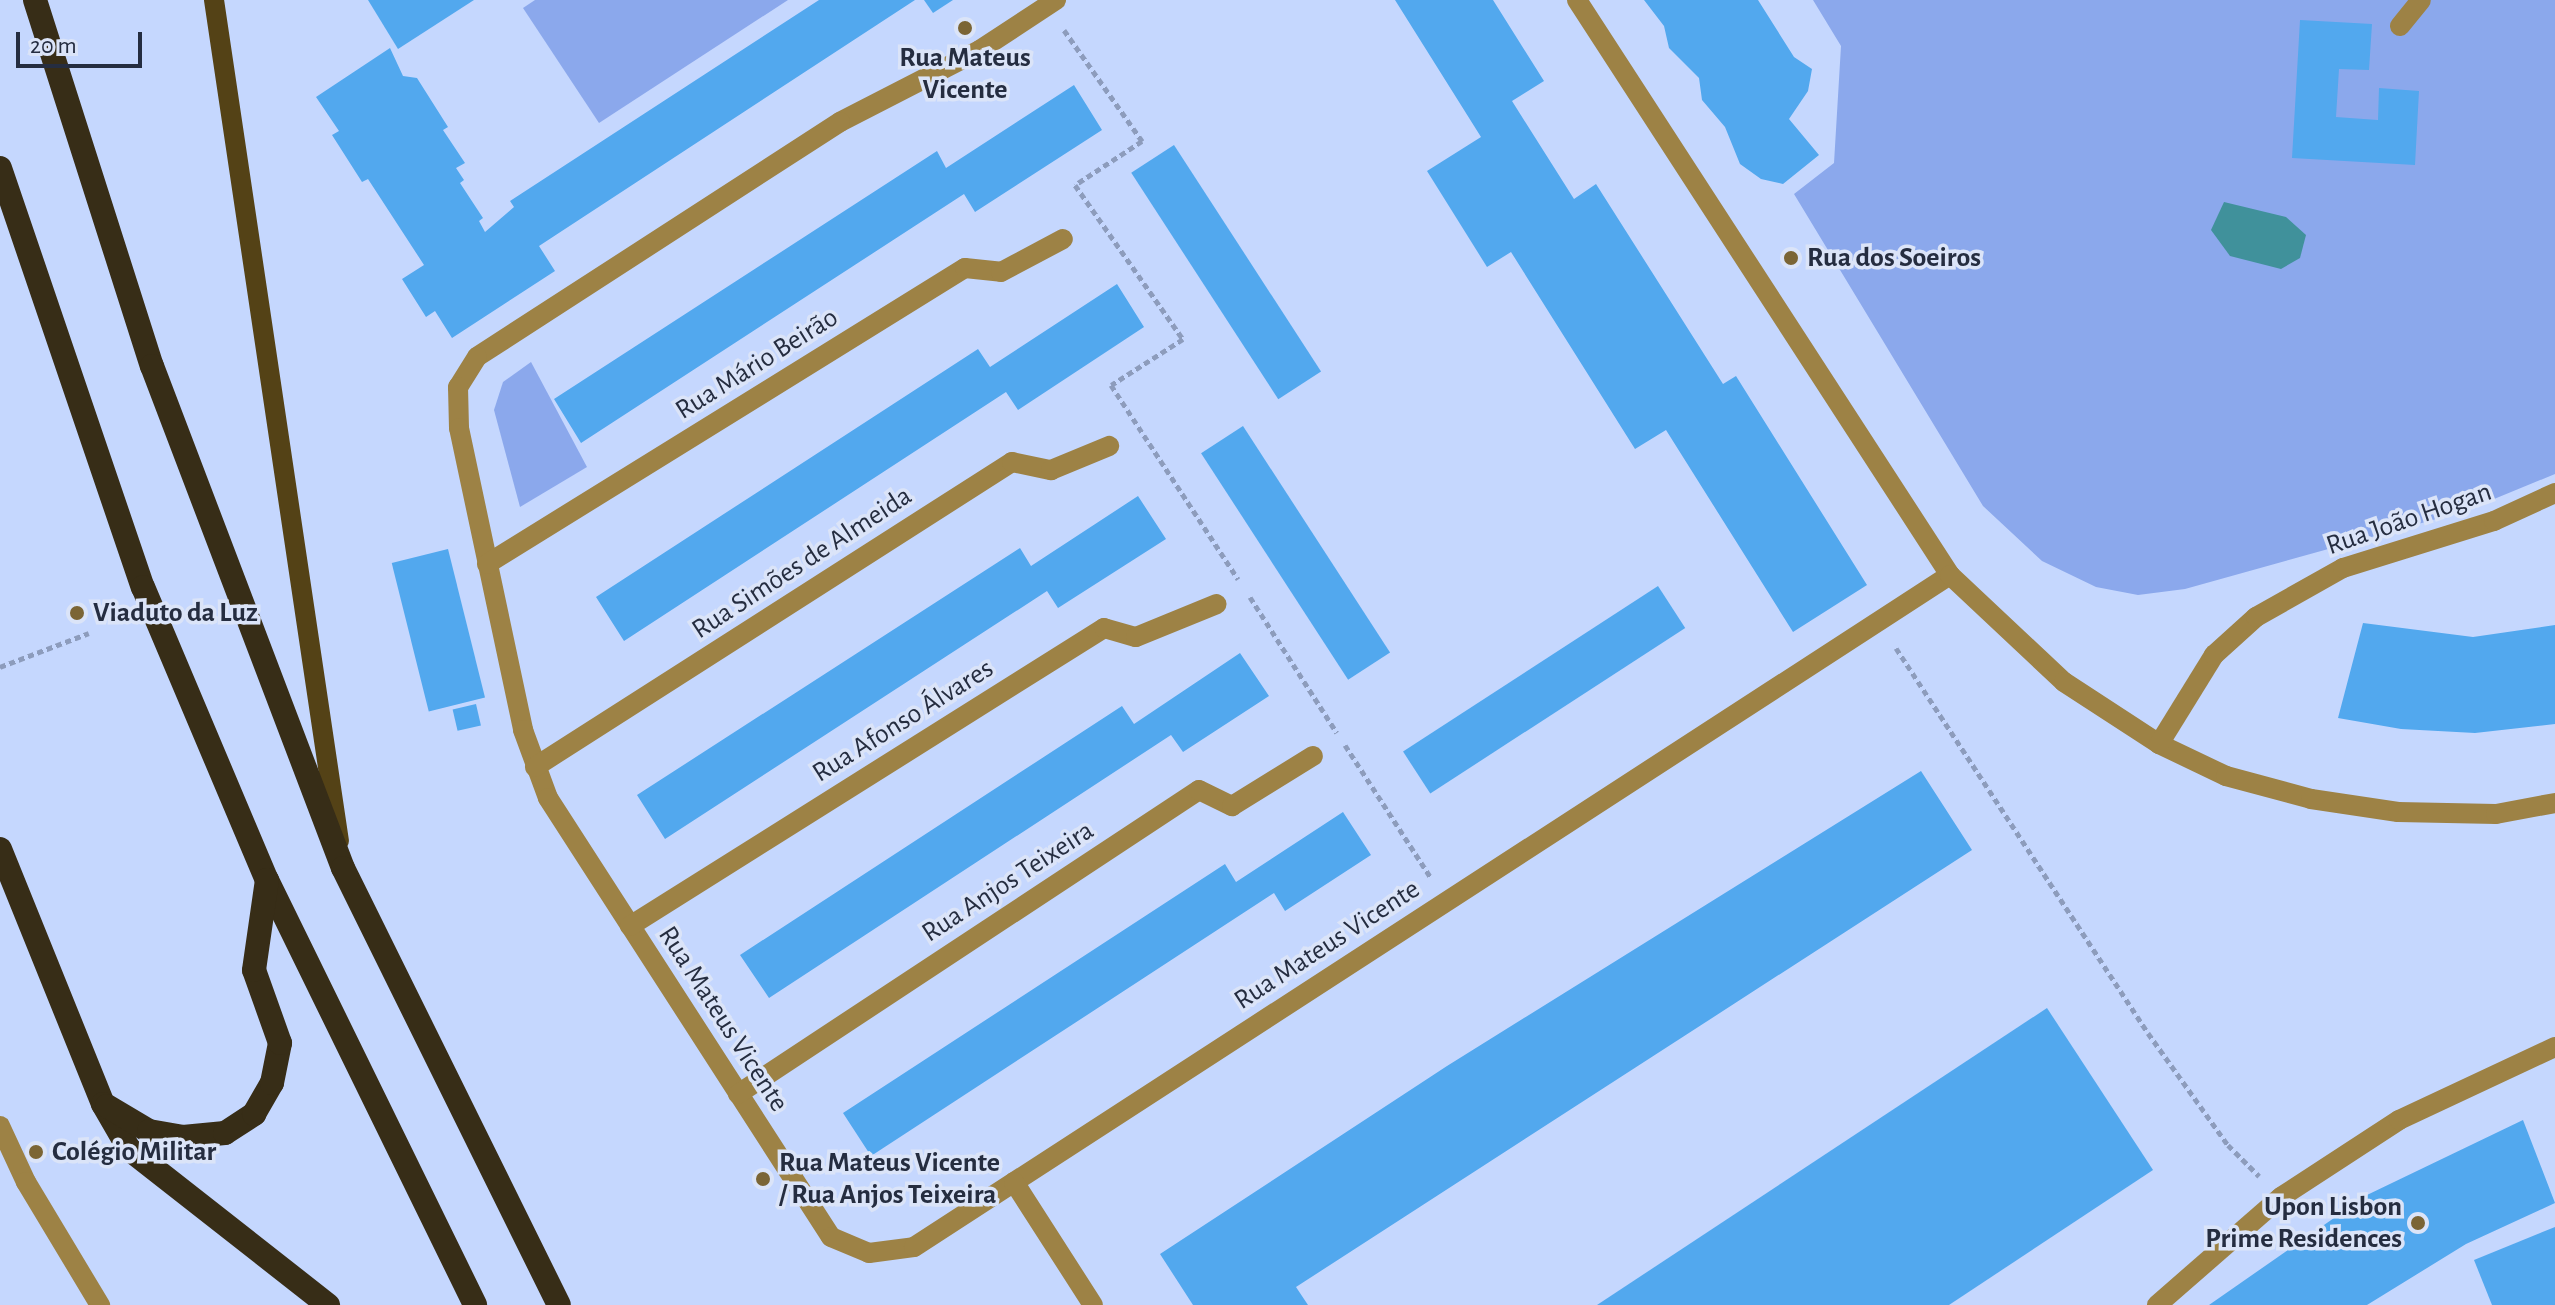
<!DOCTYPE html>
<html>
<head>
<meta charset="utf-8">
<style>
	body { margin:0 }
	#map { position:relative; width:2555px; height:1305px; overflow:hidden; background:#c5d7fe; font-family:"Alegreya Sans",sans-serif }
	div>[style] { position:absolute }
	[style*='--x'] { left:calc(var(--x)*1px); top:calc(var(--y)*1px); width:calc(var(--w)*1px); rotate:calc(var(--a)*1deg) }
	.green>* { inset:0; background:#8ba8ec }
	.water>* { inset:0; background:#40919b }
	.building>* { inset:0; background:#52a8ee; transform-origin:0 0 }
	.path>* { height:5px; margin-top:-2.5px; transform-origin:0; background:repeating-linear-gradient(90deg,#8d9cbc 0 6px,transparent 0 10px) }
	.minor>* { height:20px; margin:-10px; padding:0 10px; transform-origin:10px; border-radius:10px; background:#9d8245 }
	.major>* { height:20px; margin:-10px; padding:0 10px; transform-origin:10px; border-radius:10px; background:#544216 }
	.highway>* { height:24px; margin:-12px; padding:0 12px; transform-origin:12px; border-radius:12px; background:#372d17 }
	.dots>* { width:22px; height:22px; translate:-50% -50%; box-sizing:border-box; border:4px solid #dbe4f8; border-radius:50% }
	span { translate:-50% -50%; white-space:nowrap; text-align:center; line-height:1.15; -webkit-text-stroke:7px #dbe4f8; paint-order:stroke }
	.poi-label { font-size:28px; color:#252d40; font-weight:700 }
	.left { translate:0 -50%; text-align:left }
	.right { translate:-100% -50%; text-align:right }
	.street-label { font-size:28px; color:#252d40 }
	.scale { position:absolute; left:16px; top:32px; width:126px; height:36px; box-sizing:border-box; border:4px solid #252d40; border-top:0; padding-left:10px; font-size:24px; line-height:28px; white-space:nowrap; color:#252d40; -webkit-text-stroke:6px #dbe4f8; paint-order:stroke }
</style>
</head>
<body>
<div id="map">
	<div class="green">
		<div style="clip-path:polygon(535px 0,788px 0,599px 123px,523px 8px)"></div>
		<div style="clip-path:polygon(1813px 0,2555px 0,2555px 474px,2465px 511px,2185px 589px,2138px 595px,2096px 587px,2042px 561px,1983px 506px,1794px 194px,1834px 163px,1841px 46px)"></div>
		<div style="clip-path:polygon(531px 362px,587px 467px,520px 507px,494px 410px,503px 382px)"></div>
	</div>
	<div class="water">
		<div style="clip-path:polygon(2224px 202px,2286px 217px,2306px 235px,2300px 258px,2281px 269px,2230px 256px,2211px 230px)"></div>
	</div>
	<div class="building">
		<div style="clip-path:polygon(368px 0,474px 0,398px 49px)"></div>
		<div style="clip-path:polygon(819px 0,915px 0,539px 246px,555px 271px,452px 338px,435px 311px,426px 317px,402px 279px,424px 265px,368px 179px,362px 182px,332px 135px,339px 131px,316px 97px,390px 48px,403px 76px,417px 78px,448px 127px,443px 130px,465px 163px,456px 168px,464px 180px,460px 183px,483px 218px,479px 221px,485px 232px,514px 207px,510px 201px)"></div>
		<div style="clip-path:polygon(924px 0,953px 0,933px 13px)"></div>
		<div style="clip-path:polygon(1395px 0,1493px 0,1544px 81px,1512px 101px,1574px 199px,1596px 184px,1723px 384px,1736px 376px,1867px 585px,1793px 632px,1666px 430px,1635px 449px,1511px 252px,1487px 267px,1427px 171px,1481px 137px)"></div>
		<div style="clip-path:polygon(1644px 0,1758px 0,1794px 57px,1812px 69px,1808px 91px,1789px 119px,1819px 155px,1783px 184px,1761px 179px,1740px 164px,1725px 127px,1702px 100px,1699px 78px,1669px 48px,1664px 26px)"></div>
		<div style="clip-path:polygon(2300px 20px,2372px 24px,2369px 70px,2339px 69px,2336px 117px,2378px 120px,2379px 88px,2419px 91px,2415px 165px,2292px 158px)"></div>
		<div style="clip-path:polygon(1074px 85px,1102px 130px,975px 212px,964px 194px,581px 443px,554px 399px,937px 151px,946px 168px)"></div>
		<div style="left:1174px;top:145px;width:270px;height:51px;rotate:57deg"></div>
		<div style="clip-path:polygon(1117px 284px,1144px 327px,1018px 410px,1006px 392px,624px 641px,596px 597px,978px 349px,990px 367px)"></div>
		<div style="left:1243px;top:426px;width:270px;height:50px;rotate:57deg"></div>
		<div style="clip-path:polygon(1138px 496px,1166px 539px,1058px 608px,1047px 591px,665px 839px,637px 795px,1020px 548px,1031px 566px)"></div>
		<div style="left:448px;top:549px;width:153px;height:58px;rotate:76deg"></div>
		<div style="left:1658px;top:586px;width:50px;height:304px;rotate:57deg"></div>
		<div style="clip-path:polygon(2363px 623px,2473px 637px,2555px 625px,2555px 724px,2475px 733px,2401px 729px,2338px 718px)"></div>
		<div style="clip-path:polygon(1240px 653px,1269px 696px,1183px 752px,1171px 735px,769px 998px,740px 955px,1122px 706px,1134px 724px)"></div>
		<div style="left:476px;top:704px;width:22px;height:24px;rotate:77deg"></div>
		<div style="clip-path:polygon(1921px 771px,1972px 850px,1296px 1287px,1308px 1305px,1193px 1305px,1160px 1254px,1447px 1066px)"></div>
		<div style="clip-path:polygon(1343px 812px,1371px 855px,1285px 911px,1274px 893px,871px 1156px,843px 1113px,1225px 864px,1236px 882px)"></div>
		<div style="clip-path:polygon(2047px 1008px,2153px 1170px,1949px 1305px,1597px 1305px)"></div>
		<div style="clip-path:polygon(2523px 1120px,2555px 1203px,2466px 1244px,2367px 1305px,2209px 1305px,2367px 1195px)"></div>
		<div style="clip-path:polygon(2555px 1227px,2555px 1305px,2492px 1305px,2474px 1260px)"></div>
	</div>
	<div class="path">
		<div style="--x:1064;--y:30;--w:136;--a:54.9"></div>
		<div style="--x:1142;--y:141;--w:80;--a:146.7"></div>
		<div style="--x:1075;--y:185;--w:188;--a:55"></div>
		<div style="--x:1183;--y:339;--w:85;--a:147.4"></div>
		<div style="--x:1111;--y:385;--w:232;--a:56.8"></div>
		<div style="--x:1250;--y:597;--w:161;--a:57.4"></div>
		<div style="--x:1896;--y:648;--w:460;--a:56.8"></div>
		<div style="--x:2148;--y:1033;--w:138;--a:54.5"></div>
		<div style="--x:2228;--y:1145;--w:44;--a:45"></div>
		<div style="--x:0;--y:667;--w:95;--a:-20.9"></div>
		<div style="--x:1345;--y:745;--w:158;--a:57.1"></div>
	</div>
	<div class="minor">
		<div style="--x:1056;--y:0;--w:91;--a:146.7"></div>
		<div style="--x:980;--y:50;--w:157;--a:152.8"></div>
		<div style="--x:840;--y:122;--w:432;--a:147.1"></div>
		<div style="--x:477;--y:357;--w:36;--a:122"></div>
		<div style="--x:458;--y:387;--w:41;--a:88.6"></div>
		<div style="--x:459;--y:428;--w:309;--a:78"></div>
		<div style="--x:523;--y:730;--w:72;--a:69.8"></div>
		<div style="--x:548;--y:798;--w:522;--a:57.19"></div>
		<div style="--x:831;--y:1237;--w:41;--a:22.8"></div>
		<div style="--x:869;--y:1253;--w:45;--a:-7.6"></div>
		<div style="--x:914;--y:1247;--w:1235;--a:-32.97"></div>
		<div style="--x:1577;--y:0;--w:685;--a:57.03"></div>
		<div style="--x:1950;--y:575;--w:156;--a:43.2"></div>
		<div style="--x:2064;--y:682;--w:113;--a:33.1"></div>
		<div style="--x:2159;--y:744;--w:74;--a:25.5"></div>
		<div style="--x:2226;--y:776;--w:88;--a:15.1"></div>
		<div style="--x:2311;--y:799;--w:88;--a:8.5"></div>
		<div style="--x:2398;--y:812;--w:98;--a:1.2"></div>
		<div style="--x:2496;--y:814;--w:60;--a:-10.6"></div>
		<div style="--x:2400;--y:26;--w:33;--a:-51"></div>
		<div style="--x:487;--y:564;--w:562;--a:-31.77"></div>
		<div style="--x:965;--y:268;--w:36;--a:6"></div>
		<div style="--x:1001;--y:272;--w:70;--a:-28"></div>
		<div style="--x:2159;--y:744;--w:105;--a:-58.3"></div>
		<div style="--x:2214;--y:655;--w:57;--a:-42.1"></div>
		<div style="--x:2256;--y:617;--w:100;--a:-29.4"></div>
		<div style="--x:2343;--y:568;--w:158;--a:-17.3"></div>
		<div style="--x:2494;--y:521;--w:67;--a:-24.7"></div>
		<div style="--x:535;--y:767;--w:566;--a:-32.6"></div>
		<div style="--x:1012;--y:462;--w:40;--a:12"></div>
		<div style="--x:1051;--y:470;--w:63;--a:-22.5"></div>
		<div style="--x:630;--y:926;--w:560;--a:-32.16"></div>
		<div style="--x:1104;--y:628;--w:33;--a:16"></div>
		<div style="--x:1136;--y:637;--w:87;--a:-22.2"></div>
		<div style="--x:738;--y:1094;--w:552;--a:-33.4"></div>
		<div style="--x:1199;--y:790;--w:37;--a:26"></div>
		<div style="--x:1232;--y:806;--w:95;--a:-31.7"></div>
		<div style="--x:0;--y:1126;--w:62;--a:65.1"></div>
		<div style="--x:26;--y:1182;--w:144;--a:59"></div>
		<div style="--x:1014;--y:1182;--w:146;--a:57.3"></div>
		<div style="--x:2157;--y:1305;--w:164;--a:-41.1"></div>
		<div style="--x:2281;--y:1197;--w:141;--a:-33.1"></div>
		<div style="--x:2399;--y:1120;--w:172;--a:-25.1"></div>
	</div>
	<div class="major">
		<div style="--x:214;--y:0;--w:850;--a:81.55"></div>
	</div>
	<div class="highway">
		<div style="--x:35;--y:0;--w:384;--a:72.3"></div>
		<div style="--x:152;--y:366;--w:537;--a:69.17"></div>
		<div style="--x:343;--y:868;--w:487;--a:63.7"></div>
		<div style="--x:0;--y:168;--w:443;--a:71.2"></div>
		<div style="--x:143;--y:587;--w:318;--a:67.1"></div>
		<div style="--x:267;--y:880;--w:473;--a:63.9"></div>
		<div style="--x:0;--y:849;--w:275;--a:68"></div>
		<div style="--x:103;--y:1104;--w:52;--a:60"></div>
		<div style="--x:129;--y:1149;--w:253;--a:38.1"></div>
		<div style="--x:107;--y:1106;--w:49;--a:30.8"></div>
		<div style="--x:149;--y:1131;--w:35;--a:10"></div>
		<div style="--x:183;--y:1137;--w:42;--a:-5.4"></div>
		<div style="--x:225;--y:1133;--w:35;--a:-33"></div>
		<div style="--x:254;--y:1114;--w:36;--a:-60"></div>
		<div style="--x:272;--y:1083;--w:41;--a:-78.7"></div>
		<div style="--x:280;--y:1043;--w:77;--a:-109.6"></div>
		<div style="--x:254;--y:970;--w:91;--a:-81.8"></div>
	</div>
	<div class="dots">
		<div style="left:965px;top:28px;background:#7b6535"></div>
		<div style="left:1791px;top:258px;background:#7b6535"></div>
		<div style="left:77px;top:613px;background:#7b6535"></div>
		<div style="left:36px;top:1152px;background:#7b6535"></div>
		<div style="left:763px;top:1179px;background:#7b6535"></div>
		<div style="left:2418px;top:1223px;background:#7b6535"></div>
	</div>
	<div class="poi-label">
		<span style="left:965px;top:74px">Rua Mateus<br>Vicente</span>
		<span class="left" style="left:1807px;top:258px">Rua dos Soeiros</span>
		<span class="left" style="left:93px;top:613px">Viaduto da Luz</span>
		<span class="left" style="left:52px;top:1152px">Colégio Militar</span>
		<span class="left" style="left:779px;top:1179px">Rua Mateus Vicente<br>/ Rua Anjos Teixeira</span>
		<span class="right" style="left:2402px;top:1223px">Upon Lisbon<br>Prime Residences</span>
	</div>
	<div class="street-label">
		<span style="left:757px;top:364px;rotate:-32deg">Rua Mário Beirão</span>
		<span style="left:2409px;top:519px;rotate:-19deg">Rua João Hogan</span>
		<span style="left:802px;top:563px;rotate:-33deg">Rua Simões de Almeida</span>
		<span style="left:903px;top:721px;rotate:-32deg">Rua Afonso Álvares</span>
		<span style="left:1008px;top:882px;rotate:-33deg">Rua Anjos Teixeira</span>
		<span style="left:1327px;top:945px;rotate:-33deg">Rua Mateus Vicente</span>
		<span style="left:723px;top:1019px;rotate:57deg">Rua Mateus Vicente</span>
	</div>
	<div class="scale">20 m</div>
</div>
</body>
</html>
